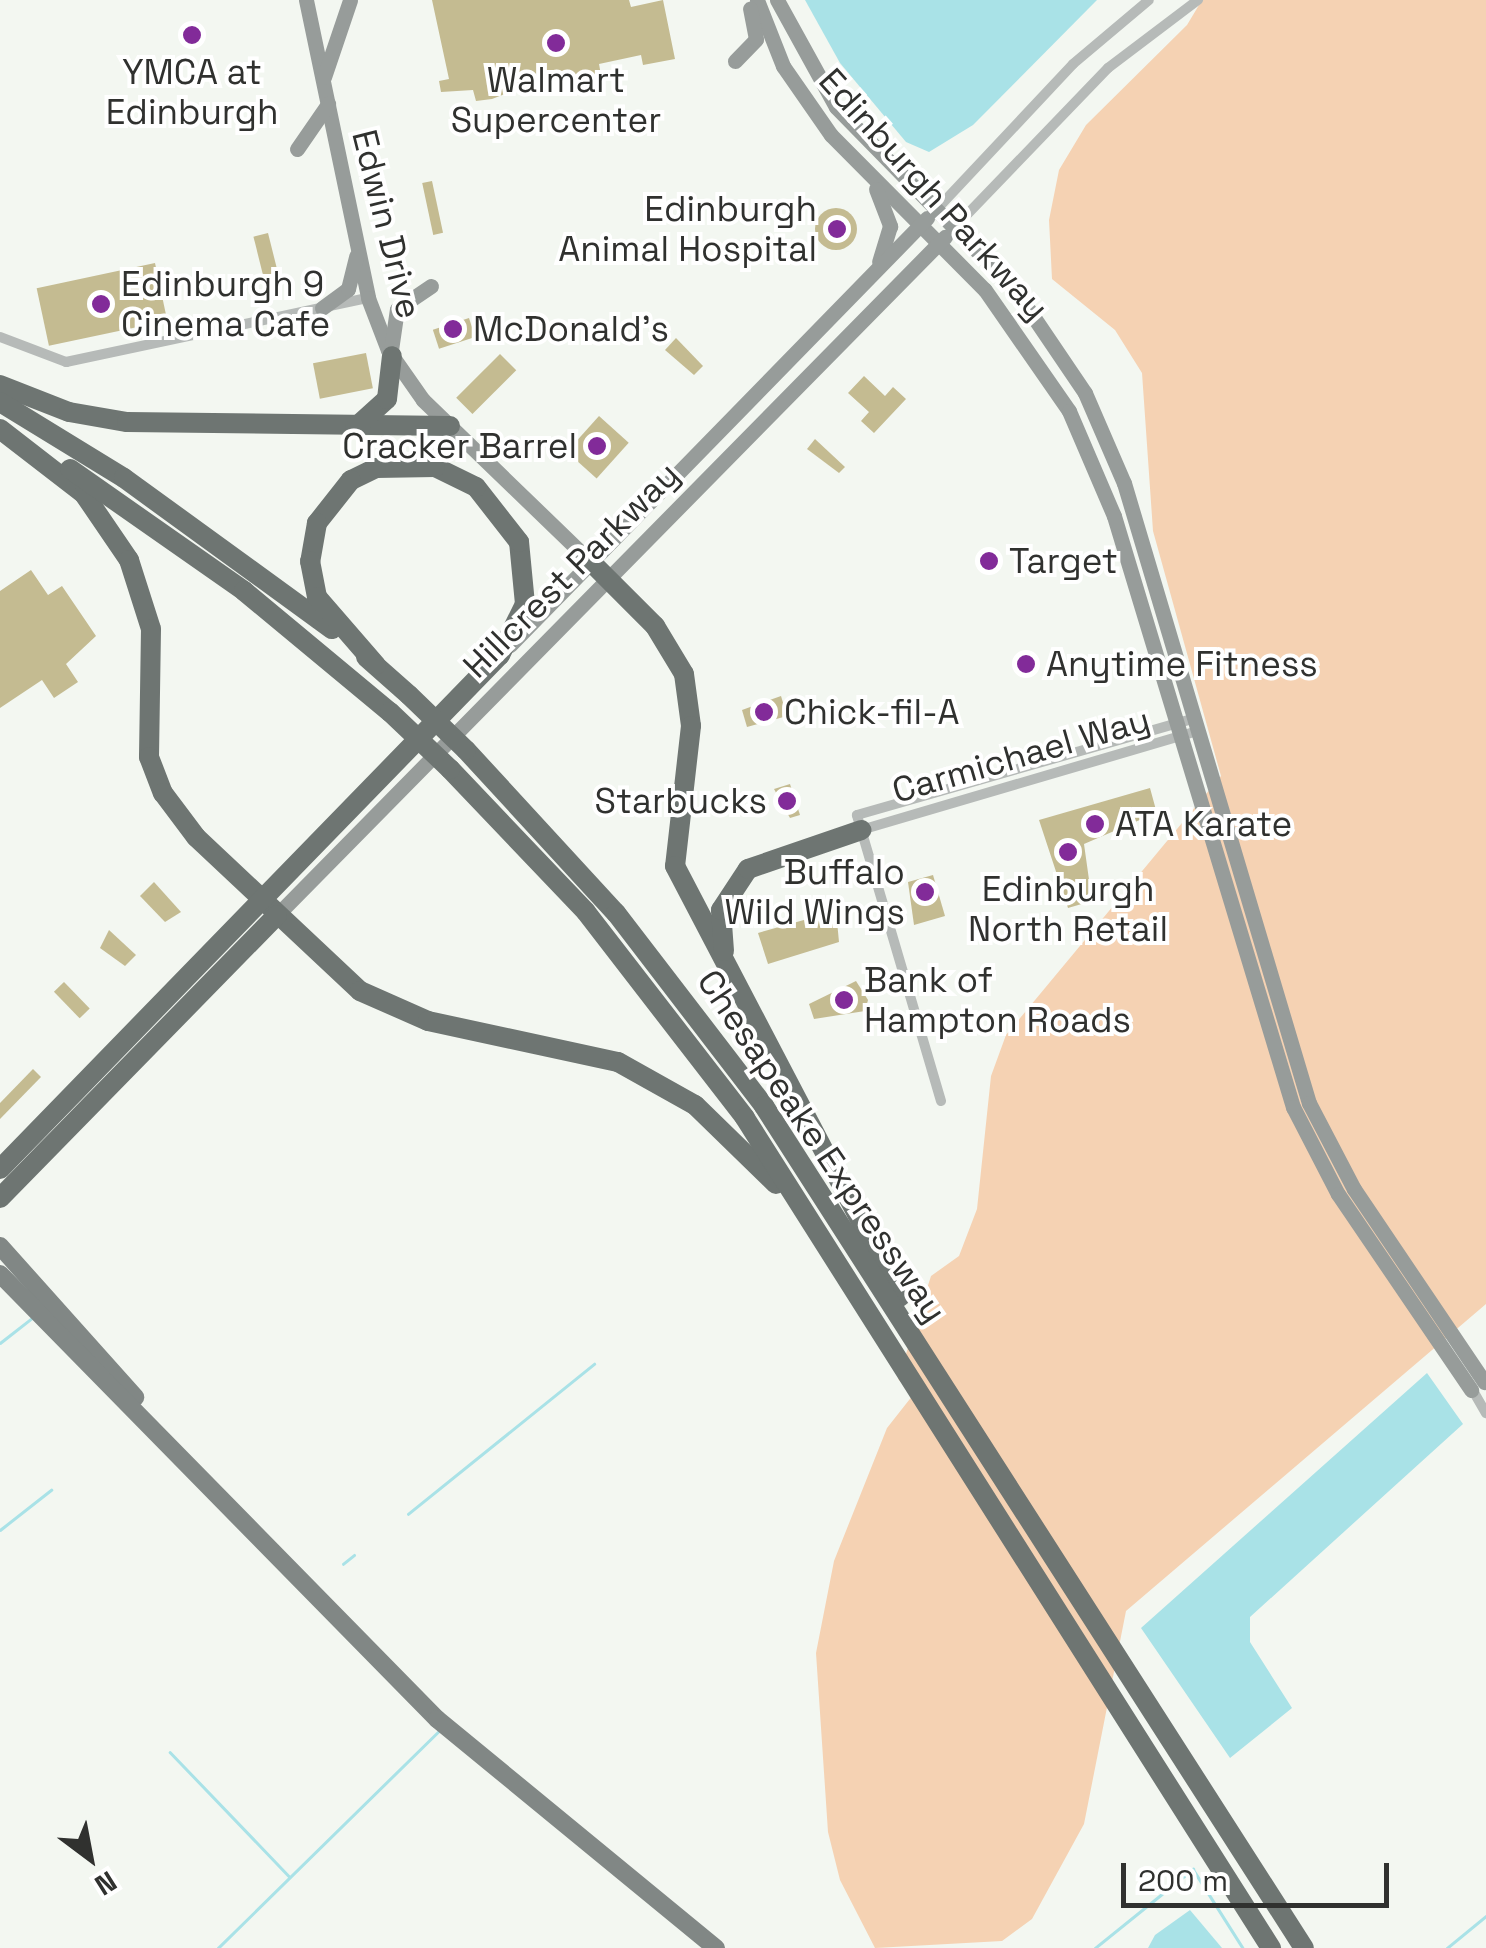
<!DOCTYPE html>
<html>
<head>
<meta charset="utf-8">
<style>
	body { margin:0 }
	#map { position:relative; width:1486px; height:1948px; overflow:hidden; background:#f3f7f1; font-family:"Space Grotesk",sans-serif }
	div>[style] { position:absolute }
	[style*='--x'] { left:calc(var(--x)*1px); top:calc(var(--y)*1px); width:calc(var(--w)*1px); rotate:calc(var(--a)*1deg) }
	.green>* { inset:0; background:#f5d2b3 }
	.water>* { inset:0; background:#a9e2e7 }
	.stream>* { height:2.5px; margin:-1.25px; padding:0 1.25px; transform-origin:1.25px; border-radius:1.25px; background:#a9e2e7 }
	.building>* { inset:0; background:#c4bb91; transform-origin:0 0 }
	.round { border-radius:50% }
	.street>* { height:10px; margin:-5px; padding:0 5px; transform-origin:5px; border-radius:5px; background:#b6bab8 }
	.secondary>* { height:15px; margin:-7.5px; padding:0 7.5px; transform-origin:7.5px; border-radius:7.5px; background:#979c9a }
	.primary>* { height:18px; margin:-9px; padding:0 9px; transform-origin:9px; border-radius:9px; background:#818785 }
	.highway>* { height:20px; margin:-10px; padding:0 10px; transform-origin:10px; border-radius:10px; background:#6e7572 }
	.highway-bridge>* { height:20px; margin:-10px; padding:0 10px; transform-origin:10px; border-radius:10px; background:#6e7572 }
	.dots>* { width:28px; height:28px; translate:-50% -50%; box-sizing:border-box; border:5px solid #fff; border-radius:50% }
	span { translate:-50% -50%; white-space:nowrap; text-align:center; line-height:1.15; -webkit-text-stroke:8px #fff; paint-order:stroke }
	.poi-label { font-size:35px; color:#30312f }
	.right { translate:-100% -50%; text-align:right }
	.left { translate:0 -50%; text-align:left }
	.street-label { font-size:35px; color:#30312f }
	.north { position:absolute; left:40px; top:1808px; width:100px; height:100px; -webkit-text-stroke:8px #fff; paint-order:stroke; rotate:148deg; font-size:28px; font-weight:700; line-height:40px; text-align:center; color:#30312f }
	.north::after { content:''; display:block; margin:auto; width:35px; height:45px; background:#30312f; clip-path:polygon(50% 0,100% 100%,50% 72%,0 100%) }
	.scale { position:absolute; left:1121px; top:1863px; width:268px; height:45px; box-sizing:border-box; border:5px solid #30312f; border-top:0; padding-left:12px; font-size:30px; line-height:35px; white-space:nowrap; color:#30312f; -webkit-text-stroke:8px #fff; paint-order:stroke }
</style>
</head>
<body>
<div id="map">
	<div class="green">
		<div style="clip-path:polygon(1202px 0,1486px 0,1486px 1304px,1126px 1611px,1084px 1824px,1032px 1919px,1002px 1941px,875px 1948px,840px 1880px,828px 1832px,816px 1653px,834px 1561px,887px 1428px,913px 1395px,898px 1379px,931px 1276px,959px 1256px,977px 1209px,991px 1076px,1006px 1035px,1221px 776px,1153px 531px,1142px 373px,1115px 330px,1052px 279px,1049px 220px,1059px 170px,1086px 125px,1187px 25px)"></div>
	</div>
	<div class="water">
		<div style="clip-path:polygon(805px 0,1097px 0,973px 125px,929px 152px,906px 142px,840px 63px)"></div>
		<div style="clip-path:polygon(1427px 1373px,1463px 1424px,1250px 1617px,1250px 1642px,1292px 1708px,1230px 1758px,1141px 1628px)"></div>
		<div style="clip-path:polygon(1190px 1910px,1222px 1948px,1148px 1948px,1155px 1935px)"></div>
	</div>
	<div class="stream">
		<div style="--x:0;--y:1343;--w:39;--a:-38"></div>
		<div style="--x:408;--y:1514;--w:239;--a:-38.9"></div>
		<div style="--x:0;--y:1530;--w:65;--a:-38.1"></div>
		<div style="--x:343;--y:1564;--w:14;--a:-39"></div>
		<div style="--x:170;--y:1752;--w:172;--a:46.2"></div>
		<div style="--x:218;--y:1948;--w:308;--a:-44.5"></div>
		<div style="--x:1095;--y:1948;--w:126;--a:-38.9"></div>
		<div style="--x:1193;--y:1869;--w:93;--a:57.7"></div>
		<div style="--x:1447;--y:1948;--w:50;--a:-39.4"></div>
	</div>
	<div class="building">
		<div style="clip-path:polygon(432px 0,629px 0,631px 7px,663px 0,675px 59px,643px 65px,641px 55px,599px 64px,601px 75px,530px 84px,492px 99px,476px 101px,473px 90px,441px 92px,439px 81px,449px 79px)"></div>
		<div style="left:432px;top:181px;width:53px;height:10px;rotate:78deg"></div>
		<div class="round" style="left:815px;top:208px;width:42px;height:42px"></div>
		<div style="left:268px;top:233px;width:49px;height:15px;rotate:76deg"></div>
		<div style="left:155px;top:263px;width:59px;height:121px;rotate:78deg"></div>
		<div style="left:469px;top:318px;width:20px;height:38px;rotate:72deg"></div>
		<div style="clip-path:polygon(676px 338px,703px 366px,694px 375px,665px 350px)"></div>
		<div style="left:366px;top:353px;width:36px;height:54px;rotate:79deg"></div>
		<div style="left:500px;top:354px;width:23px;height:62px;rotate:45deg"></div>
		<div style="clip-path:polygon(864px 376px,885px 396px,893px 387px,906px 399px,874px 433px,861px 421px,869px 412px,848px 393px)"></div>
		<div style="left:599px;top:416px;width:40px;height:48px;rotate:42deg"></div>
		<div style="clip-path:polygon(815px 439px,845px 467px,839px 473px,807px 449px)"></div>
		<div style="clip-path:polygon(31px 570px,48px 595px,62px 586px,96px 636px,66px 664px,78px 682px,54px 698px,42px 680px,0 708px,0 591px)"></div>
		<div style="clip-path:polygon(781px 696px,787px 716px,747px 727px,742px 710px)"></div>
		<div style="clip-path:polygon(790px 784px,800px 815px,790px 818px,774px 789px)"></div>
		<div style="clip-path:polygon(1150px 788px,1156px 810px,1149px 816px,1084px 844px,1092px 901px,1068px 908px,1039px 820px)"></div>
		<div style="clip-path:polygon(933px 875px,945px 916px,914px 925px,908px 882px)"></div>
		<div style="clip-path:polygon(154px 882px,181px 912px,165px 922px,140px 896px)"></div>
		<div style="clip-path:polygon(836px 911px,839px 942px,768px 964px,758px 933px)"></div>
		<div style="clip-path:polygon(109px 930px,136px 955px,125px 966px,100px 948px)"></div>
		<div style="clip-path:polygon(856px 981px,868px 1000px,865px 1011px,814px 1019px,809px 1004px)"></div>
		<div style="left:64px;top:982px;width:37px;height:14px;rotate:46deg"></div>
		<div style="clip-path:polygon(33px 1069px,41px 1077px,0 1119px,0 1103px)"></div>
	</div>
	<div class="street">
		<div style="--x:937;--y:209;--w:199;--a:-46.8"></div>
		<div style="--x:1073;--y:64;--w:99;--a:-40.1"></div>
		<div style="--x:955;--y:227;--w:221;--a:-46.1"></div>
		<div style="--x:1108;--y:68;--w:113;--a:-37.1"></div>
		<div style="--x:0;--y:337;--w:71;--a:20.7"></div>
		<div style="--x:66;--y:362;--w:309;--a:-12"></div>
		<div style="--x:861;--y:830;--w:348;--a:-16.4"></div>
		<div style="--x:941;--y:1101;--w:298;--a:-106.4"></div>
		<div style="--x:857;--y:815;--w:348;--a:-16"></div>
		<div style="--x:1472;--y:1389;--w:28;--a:60"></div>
	</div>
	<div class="secondary">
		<div style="--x:306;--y:0;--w:304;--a:78.2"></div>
		<div style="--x:368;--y:298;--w:56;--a:69"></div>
		<div style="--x:388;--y:350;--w:61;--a:55"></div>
		<div style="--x:423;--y:400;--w:233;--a:44"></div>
		<div style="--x:757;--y:0;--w:71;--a:68.5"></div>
		<div style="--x:783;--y:66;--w:84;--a:55.2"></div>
		<div style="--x:831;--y:135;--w:218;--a:45.2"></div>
		<div style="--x:985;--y:290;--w:147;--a:55.2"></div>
		<div style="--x:1069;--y:411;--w:114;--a:66.8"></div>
		<div style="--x:1114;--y:516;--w:618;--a:73.15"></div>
		<div style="--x:1293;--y:1107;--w:98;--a:62.7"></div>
		<div style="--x:1338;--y:1194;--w:237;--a:55.8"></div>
		<div style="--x:777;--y:0;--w:122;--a:61.1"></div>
		<div style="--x:836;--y:107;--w:257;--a:45.6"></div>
		<div style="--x:1016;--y:291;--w:123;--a:55.9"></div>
		<div style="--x:1085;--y:393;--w:98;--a:66.6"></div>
		<div style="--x:1124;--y:483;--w:647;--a:73.39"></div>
		<div style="--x:1309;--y:1103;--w:97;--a:62.4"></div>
		<div style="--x:1354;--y:1189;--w:233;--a:56"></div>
		<div style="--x:735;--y:61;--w:30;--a:-46"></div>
		<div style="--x:756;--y:39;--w:31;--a:-101"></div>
		<div style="--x:324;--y:77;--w:81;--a:-71.3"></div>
		<div style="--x:297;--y:149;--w:55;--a:-55.4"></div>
		<div style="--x:876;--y:189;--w:40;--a:69"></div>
		<div style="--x:890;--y:226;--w:37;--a:107"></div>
		<div style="--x:322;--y:308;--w:32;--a:-36"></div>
		<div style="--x:348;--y:289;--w:34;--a:-76"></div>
		<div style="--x:391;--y:350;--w:41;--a:-81.7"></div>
		<div style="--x:397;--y:309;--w:41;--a:-34.1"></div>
		<div style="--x:510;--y:645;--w:597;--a:-45.68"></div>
		<div style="--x:277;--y:915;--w:952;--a:-45.43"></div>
	</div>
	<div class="primary">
		<div style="--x:0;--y:1246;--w:203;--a:48.2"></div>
		<div style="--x:0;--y:1274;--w:624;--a:45.52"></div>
		<div style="--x:437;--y:1719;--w:361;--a:39.4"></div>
	</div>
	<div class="highway">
		<div style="--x:0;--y:385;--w:74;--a:21.4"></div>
		<div style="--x:69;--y:412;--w:59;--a:9.8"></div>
		<div style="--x:127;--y:422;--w:323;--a:0.7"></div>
		<div style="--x:0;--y:402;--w:145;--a:31.5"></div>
		<div style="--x:124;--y:478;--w:257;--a:36"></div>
		<div style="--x:355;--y:428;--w:43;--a:-42.2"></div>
		<div style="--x:387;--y:399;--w:43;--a:-83.4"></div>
		<div style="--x:0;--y:429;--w:106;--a:37.7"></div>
		<div style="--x:84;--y:494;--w:80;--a:55.7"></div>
		<div style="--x:129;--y:560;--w:72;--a:72.3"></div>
		<div style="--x:151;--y:629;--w:128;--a:90.9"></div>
		<div style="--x:149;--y:757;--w:39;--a:69"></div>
		<div style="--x:163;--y:793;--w:55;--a:53.1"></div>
		<div style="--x:196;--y:837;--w:225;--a:43.2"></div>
		<div style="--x:360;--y:991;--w:74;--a:23.8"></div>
		<div style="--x:428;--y:1021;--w:194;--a:12.2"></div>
		<div style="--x:618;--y:1062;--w:88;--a:29.2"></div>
		<div style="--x:695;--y:1105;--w:113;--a:44.3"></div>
		<div style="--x:70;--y:469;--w:213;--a:35"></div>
		<div style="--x:244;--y:591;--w:190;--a:39.7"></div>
		<div style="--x:591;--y:562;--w:91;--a:45"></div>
		<div style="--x:655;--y:626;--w:56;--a:58.9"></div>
		<div style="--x:684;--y:674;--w:52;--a:82.3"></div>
		<div style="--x:691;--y:726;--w:141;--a:96.5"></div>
		<div style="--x:675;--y:866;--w:486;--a:62.4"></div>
		<div style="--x:366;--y:657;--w:57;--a:41.5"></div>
		<div style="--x:466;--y:750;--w:222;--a:47.4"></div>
		<div style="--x:616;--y:913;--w:243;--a:52.5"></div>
		<div style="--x:764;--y:1106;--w:1000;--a:57.33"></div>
		<div style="--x:450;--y:769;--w:197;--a:46.4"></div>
		<div style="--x:586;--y:912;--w:260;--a:52.3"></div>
		<div style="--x:745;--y:1118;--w:983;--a:57.64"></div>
		<div style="--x:724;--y:951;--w:41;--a:-94.2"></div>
		<div style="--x:721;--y:910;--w:49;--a:-56.6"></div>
		<div style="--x:748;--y:869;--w:120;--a:-19"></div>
		<div style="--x:0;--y:1169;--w:717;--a:-45.79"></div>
		<div style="--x:500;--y:655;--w:57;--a:-63.9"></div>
		<div style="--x:525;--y:604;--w:62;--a:-95.5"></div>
		<div style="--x:519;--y:542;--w:70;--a:-128"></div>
		<div style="--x:476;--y:487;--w:46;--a:-154"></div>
		<div style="--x:435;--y:467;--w:59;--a:179"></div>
		<div style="--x:376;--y:468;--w:28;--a:154"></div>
		<div style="--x:351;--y:480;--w:55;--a:128.3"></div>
		<div style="--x:317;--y:523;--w:39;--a:100"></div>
		<div style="--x:310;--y:561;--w:37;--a:79"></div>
		<div style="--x:317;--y:597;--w:90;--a:49.1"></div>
		<div style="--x:0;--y:1198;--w:396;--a:-45.6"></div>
	</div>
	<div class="highway-bridge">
		<div style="--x:409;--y:695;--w:79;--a:44"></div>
		<div style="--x:390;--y:712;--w:83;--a:43.5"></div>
	</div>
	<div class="dots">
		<div style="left:192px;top:35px;background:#822b99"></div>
		<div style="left:556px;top:43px;background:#822b99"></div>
		<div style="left:837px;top:229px;background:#822b99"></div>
		<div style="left:101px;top:304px;background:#822b99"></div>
		<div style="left:453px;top:329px;background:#822b99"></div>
		<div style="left:597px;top:446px;background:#822b99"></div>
		<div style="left:989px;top:561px;background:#822b99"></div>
		<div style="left:1026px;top:664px;background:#822b99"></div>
		<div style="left:764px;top:712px;background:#822b99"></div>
		<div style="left:787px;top:801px;background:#822b99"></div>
		<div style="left:1095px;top:824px;background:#822b99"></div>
		<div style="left:1068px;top:852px;background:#822b99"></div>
		<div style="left:925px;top:892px;background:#822b99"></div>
		<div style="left:844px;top:1000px;background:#822b99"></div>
	</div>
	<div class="poi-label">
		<span style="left:192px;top:92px">YMCA at<br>Edinburgh</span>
		<span style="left:556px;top:100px">Walmart<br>Supercenter</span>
		<span class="right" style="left:817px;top:229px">Edinburgh<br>Animal Hospital</span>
		<span class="left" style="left:121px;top:304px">Edinburgh 9<br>Cinema Cafe</span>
		<span class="left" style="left:473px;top:329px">McDonald's</span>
		<span class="right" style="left:577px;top:446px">Cracker Barrel</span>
		<span class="left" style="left:1009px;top:561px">Target</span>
		<span class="left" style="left:1046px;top:664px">Anytime Fitness</span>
		<span class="left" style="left:784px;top:712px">Chick-fil-A</span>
		<span class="right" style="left:767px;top:801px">Starbucks</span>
		<span class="left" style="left:1115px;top:824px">ATA Karate</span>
		<span class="right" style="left:905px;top:892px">Buffalo<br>Wild Wings</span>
		<span style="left:1068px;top:909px">Edinburgh<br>North Retail</span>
		<span class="left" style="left:864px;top:1000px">Bank of<br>Hampton Roads</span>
	</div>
	<div class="street-label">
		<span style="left:934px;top:194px;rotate:48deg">Edinburgh Parkway</span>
		<span style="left:387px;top:224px;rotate:76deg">Edwin Drive</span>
		<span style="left:571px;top:570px;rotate:-45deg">Hillcrest Parkway</span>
		<span style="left:1021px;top:755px;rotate:-16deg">Carmichael Way</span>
		<span style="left:822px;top:1146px;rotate:56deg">Chesapeake Expressway</span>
	</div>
	<div class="north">N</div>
	<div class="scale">200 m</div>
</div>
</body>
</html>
